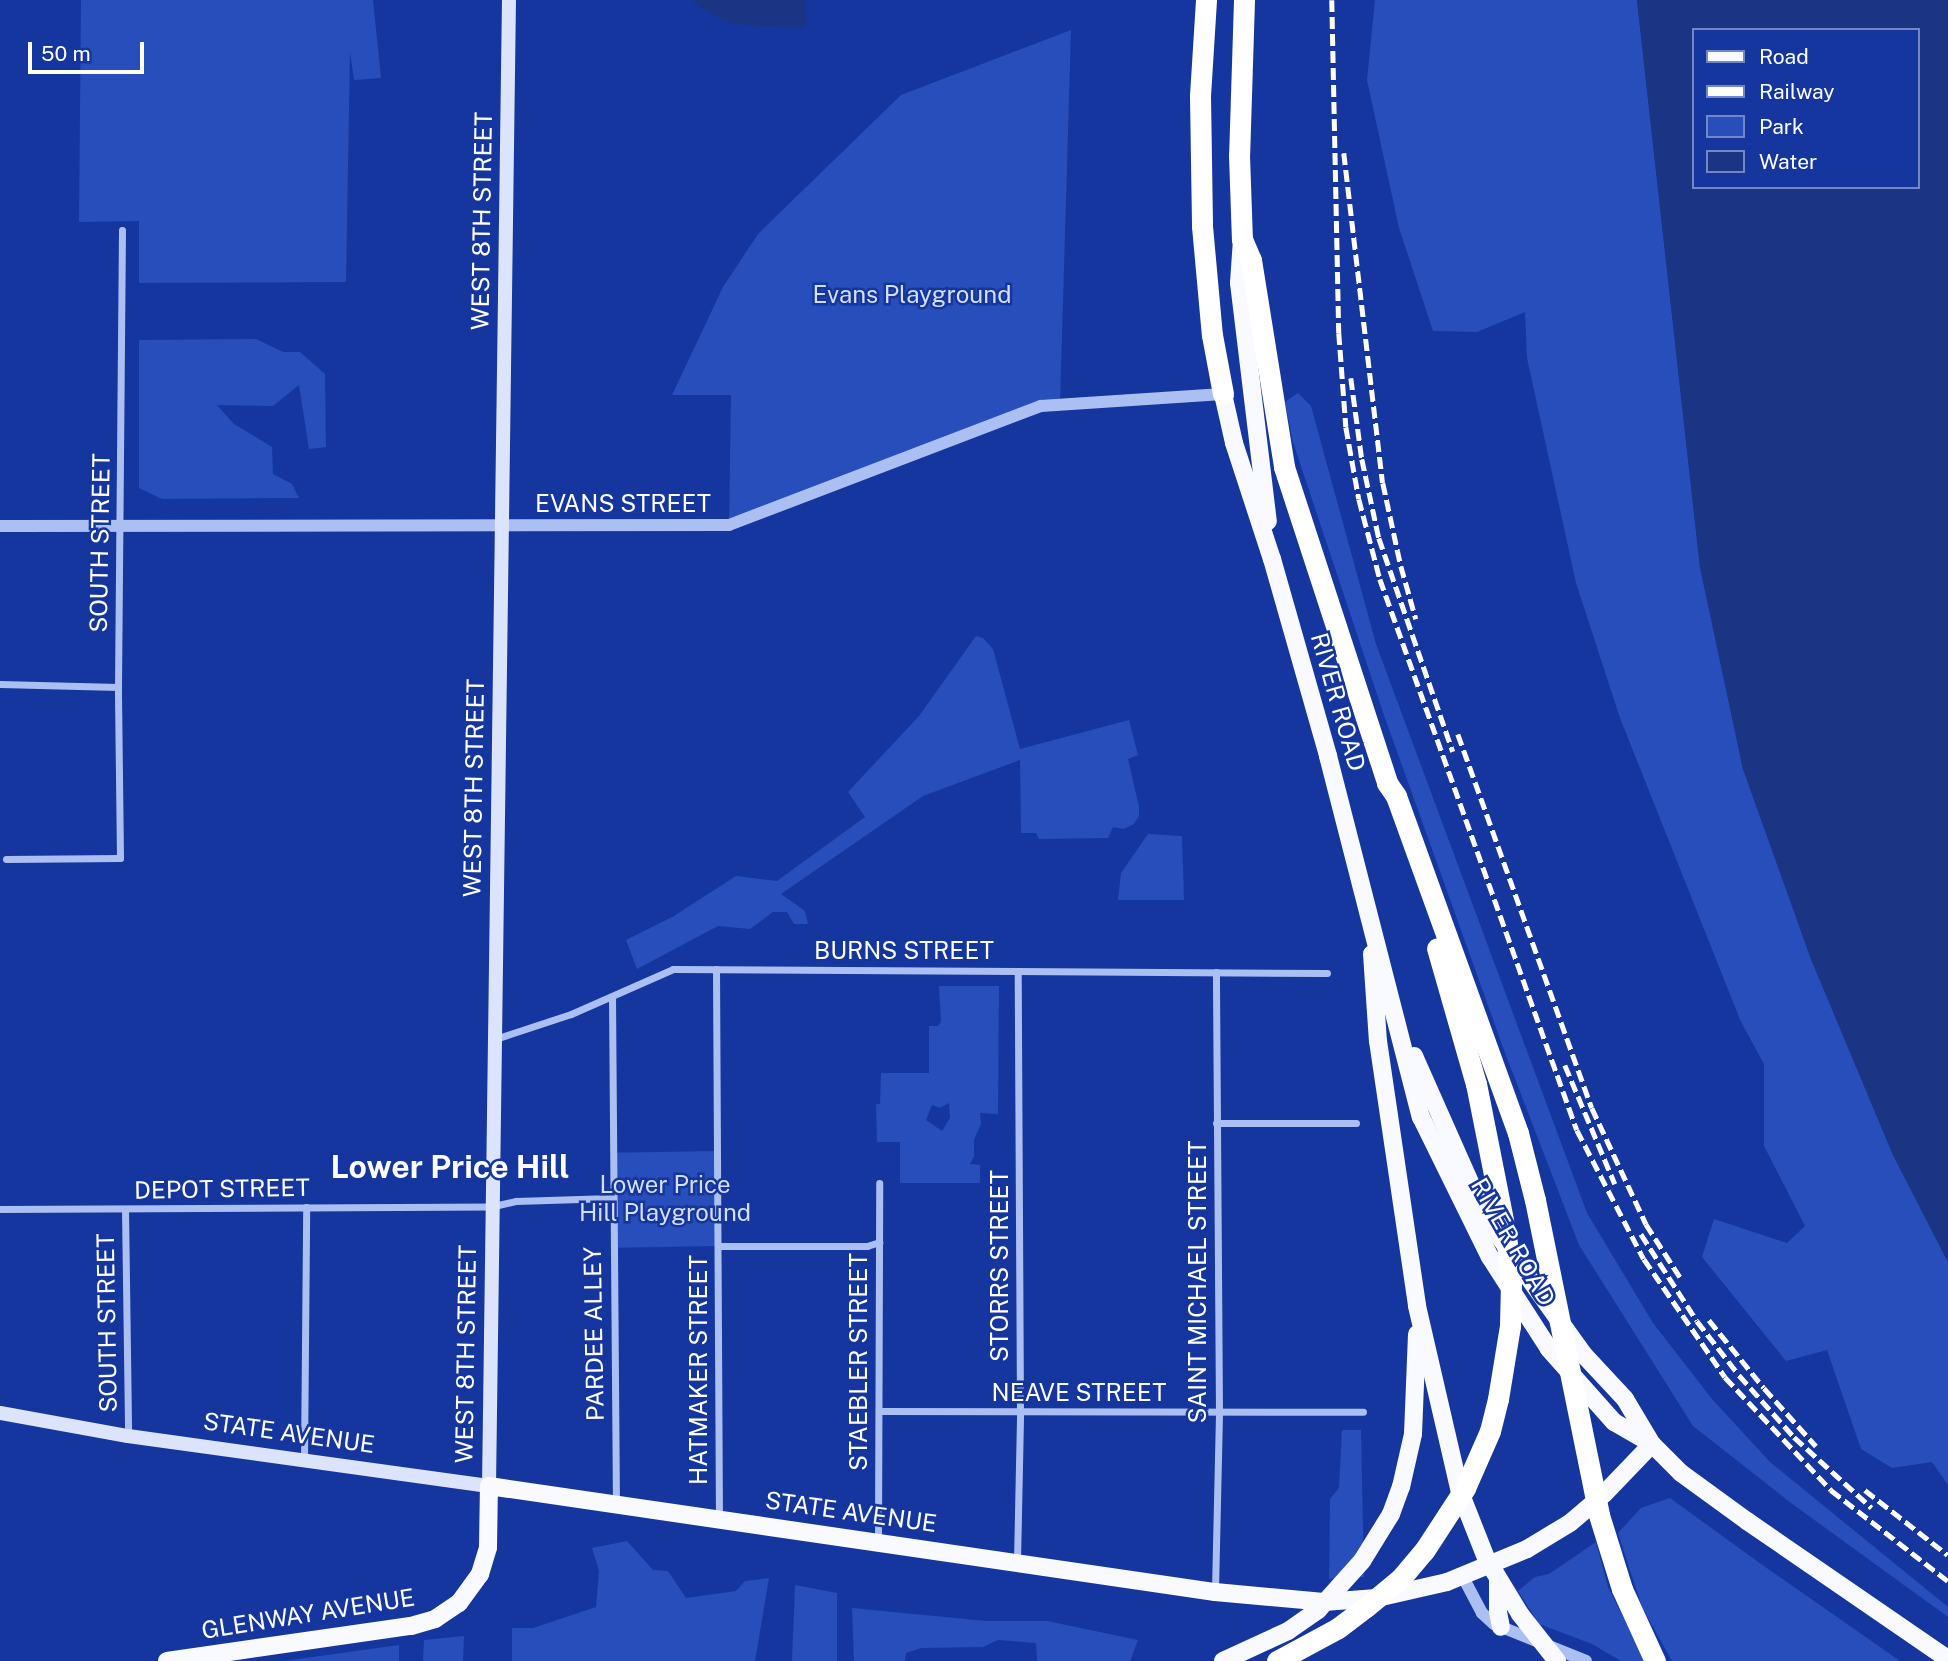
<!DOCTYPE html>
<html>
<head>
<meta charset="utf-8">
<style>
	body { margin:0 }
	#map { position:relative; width:1948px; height:1661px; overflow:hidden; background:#15369e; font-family:"Public Sans",sans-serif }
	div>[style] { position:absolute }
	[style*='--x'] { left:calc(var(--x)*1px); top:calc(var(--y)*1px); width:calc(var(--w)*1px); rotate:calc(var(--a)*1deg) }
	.green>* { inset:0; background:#284ebb; transform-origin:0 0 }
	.water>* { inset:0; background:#1b3484 }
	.minor>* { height:7px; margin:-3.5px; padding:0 3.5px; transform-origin:3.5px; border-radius:3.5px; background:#acbff3 }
	.tertiary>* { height:12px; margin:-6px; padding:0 6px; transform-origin:6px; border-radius:6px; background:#acbff3 }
	.secondary>* { height:14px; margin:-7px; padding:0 7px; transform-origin:7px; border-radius:7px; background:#dce4fd }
	.primary>* { height:18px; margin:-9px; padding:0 9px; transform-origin:9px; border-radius:9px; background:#f9faff }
	.motorway>* { height:21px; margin:-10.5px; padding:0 10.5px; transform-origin:10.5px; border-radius:10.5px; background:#fff }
	.rail>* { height:4.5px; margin-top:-2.25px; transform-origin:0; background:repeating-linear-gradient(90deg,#fff 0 12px,transparent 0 17px) }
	span { translate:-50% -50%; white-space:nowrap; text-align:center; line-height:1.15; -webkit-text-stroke:5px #15369e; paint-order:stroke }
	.street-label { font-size:24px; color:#fff }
	.park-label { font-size:24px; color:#d5dffd }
	.district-label { font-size:32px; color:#fff; font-weight:700 }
	.legend { position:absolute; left:1692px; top:28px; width:228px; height:161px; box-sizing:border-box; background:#15369e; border:2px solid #7386c5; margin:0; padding:9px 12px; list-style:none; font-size:21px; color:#fff }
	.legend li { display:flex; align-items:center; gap:14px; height:35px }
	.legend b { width:35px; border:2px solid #7386c5 }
	.scale { position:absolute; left:28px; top:42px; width:116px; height:32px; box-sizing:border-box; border:4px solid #fff; border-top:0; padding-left:9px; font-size:21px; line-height:24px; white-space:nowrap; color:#fff; -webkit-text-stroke:5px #15369e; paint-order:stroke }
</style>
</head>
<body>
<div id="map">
	<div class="green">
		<div style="clip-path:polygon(81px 0,373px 0,381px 78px,354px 80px,350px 52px,346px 282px,139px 283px,139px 221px,79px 222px)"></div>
		<div style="clip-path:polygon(1375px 0,1637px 0,1700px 567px,1743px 769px,1811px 959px,1893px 1155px,1948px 1262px,1948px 1485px,1932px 1462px,1892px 1468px,1861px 1449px,1827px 1350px,1786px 1361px,1702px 1257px,1714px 1219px,1787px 1243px,1805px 1226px,1764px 1146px,1764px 1064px,1741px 1022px,1620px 718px,1576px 583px,1527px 358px,1525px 312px,1477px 332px,1433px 331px,1399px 228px,1367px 80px)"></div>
		<div style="clip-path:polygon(1071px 30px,1060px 404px,729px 525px,731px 395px,672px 395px,723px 287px,758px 234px,901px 95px)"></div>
		<div style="clip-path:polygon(256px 339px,283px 352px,300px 352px,325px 374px,326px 447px,309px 449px,299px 385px,273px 406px,217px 405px,234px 424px,272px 447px,273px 474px,292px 484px,299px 498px,162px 499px,139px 488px,139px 340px)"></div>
		<div style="clip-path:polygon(1298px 393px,1311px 406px,1376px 644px,1587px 1213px,1653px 1323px,1712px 1399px,1770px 1462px,1948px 1607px,1948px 1617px,1791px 1503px,1693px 1426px,1579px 1245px,1504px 1050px,1385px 718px,1293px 442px,1285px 402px)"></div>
		<div style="clip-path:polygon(976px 636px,983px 638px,993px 649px,1020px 749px,1129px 720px,1138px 755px,1128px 759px,1139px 807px,1139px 816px,1134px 824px,1124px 829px,1113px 827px,1108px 838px,1039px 839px,1036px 833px,1021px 833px,1020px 760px,923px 796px,781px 894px,805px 911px,808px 924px,794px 924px,787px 912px,773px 912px,750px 929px,718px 926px,637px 969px,626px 940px,674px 916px,736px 876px,777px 881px,865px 817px,848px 792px,919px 716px)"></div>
		<div style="clip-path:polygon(1148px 834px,1182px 836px,1184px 900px,1118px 900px,1121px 873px)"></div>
		<div style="clip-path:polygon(evenodd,939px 986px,999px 986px,998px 1114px,980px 1113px,981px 1124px,974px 1140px,974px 1156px,970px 1164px,980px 1165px,980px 1183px,900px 1183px,900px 1142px,877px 1142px,876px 1104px,880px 1104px,881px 1073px,929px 1073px,929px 1026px,938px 1026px,941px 1022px,939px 986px,949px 1103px,950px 1118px,942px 1131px,926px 1120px,932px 1105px,940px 1108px,949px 1103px)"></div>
		<div style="left:717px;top:1151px;width:95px;height:104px;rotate:89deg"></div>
		<div style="clip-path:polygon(1342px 1430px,1361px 1430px,1364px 1577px,1329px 1579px,1330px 1499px,1339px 1488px)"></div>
		<div style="clip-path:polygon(1670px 1498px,1761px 1564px,1900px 1661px,1672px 1661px,1642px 1607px,1618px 1533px,1641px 1508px)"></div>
		<div style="clip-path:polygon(627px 1541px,653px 1570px,668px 1571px,686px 1598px,736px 1591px,745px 1581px,769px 1578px,755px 1661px,512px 1661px,512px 1628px,533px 1628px,596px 1607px,599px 1571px,592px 1548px)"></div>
		<div style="clip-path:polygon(1596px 1542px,1608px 1587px,1646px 1661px,1621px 1661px,1592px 1644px,1539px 1624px,1518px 1591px,1535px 1577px,1549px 1574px)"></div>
		<div style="clip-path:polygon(795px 1585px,837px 1593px,837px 1661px,792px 1661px)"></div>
		<div style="clip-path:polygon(852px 1608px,986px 1621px,1047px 1621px,1138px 1640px,1130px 1661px,1037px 1661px,1036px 1643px,998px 1640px,983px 1647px,921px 1648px,906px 1653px,905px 1661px,854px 1661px)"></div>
		<div style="clip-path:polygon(464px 1636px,463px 1661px,423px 1661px,424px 1640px)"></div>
		<div style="clip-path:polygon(399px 1645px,399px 1661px,284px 1661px)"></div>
	</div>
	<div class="water">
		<div style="clip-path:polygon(692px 0,806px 0,806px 28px,733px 24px,708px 13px)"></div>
		<div style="clip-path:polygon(evenodd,1637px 0,1948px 0,1948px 1262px,1893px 1155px,1811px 959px,1743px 769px,1700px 567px,1637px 0,1694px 30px,1918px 30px,1918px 187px,1694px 187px,1694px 30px)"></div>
	</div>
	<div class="minor">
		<div style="--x:0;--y:684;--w:118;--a:1.5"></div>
		<div style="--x:6;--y:859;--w:114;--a:-0.5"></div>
		<div style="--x:120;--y:858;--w:171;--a:-90.7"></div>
		<div style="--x:118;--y:687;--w:457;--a:-89.5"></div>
		<div style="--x:716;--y:969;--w:549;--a:89.69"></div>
		<div style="--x:612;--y:997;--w:506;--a:89.55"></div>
		<div style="--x:495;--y:1039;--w:80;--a:-18.2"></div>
		<div style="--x:571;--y:1014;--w:111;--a:-23.8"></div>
		<div style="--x:673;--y:969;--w:654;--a:0.35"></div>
		<div style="--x:1216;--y:1123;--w:140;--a:0"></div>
		<div style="--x:0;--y:1209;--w:494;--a:-0.3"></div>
		<div style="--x:494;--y:1206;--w:23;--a:-13"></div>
		<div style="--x:516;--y:1201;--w:96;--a:-1.8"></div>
		<div style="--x:125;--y:1209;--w:227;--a:89.2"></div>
		<div style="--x:718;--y:1246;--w:149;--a:0"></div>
		<div style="--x:867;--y:1246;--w:13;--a:-18"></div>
		<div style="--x:879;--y:1411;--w:484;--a:0.1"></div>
		<div style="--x:304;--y:1460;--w:253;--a:-89.5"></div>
		<div style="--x:878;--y:1541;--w:358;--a:-89.8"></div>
		<div style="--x:1017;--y:1561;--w:149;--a:-88.8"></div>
		<div style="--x:1020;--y:1412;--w:441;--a:-90.3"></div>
		<div style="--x:1215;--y:1590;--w:178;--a:-88.7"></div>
		<div style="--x:1219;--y:1412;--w:440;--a:-90.4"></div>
	</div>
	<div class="tertiary">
		<div style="--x:0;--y:526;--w:729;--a:-0.08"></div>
		<div style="--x:729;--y:525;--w:334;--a:-20.9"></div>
		<div style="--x:1041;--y:406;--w:182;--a:-3.8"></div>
		<div style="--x:1463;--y:1577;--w:41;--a:62.2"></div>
		<div style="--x:1482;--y:1613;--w:16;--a:43"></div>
		<div style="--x:1494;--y:1624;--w:99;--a:21.9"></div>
	</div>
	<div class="secondary">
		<div style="--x:0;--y:1413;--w:130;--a:10.2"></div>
		<div style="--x:128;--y:1436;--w:364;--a:7.9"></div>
		<div style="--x:489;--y:1486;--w:1486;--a:-89.23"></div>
	</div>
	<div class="primary">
		<div style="--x:1242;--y:239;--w:44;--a:93.9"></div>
		<div style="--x:1239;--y:283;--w:240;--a:83.1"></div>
		<div style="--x:1223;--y:394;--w:50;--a:77.3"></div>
		<div style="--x:1234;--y:443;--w:122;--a:71.9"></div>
		<div style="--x:1272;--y:559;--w:205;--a:74.1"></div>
		<div style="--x:1328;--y:756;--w:373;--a:75.6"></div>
		<div style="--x:1421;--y:1117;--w:156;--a:63.8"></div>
		<div style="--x:1490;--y:1257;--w:109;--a:57.3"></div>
		<div style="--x:1549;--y:1349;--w:98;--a:48.3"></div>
		<div style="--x:1614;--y:1422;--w:44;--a:30.1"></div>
		<div style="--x:1652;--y:1444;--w:41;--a:45"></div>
		<div style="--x:1681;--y:1473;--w:82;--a:36"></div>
		<div style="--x:1747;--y:1521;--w:244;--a:34.5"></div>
		<div style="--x:1372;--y:954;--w:87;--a:86.1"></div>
		<div style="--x:1378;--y:1041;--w:268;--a:81.6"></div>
		<div style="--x:1417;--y:1306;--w:191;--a:77"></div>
		<div style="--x:1460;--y:1492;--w:71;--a:68.5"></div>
		<div style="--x:1486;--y:1558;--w:66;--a:58.7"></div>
		<div style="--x:1520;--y:1614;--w:60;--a:51.8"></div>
		<div style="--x:1414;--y:1056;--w:155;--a:66.1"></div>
		<div style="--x:1477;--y:1198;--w:43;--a:60.4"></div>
		<div style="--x:1498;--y:1235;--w:148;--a:54.4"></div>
		<div style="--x:1584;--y:1355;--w:60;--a:47"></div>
		<div style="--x:1625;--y:1399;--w:49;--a:59.2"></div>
		<div style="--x:1498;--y:1579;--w:33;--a:90"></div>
		<div style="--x:1498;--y:1612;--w:15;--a:79"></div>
		<div style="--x:167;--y:1661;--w:246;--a:-8.2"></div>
		<div style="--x:411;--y:1626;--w:25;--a:-16"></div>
		<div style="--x:435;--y:1619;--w:29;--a:-34"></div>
		<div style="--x:459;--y:1603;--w:36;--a:-54"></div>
		<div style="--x:480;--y:1574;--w:28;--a:-73"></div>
		<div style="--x:488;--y:1547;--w:61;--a:-89.1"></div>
		<div style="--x:489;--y:1486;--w:734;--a:8.31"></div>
		<div style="--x:1215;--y:1592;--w:109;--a:5.2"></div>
		<div style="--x:1324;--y:1602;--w:53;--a:-4.3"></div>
		<div style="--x:1377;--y:1598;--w:72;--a:-12.9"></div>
		<div style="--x:1447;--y:1582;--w:87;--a:-22.4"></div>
		<div style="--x:1527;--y:1549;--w:50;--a:-31.2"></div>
		<div style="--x:1570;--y:1523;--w:45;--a:-40.5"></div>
		<div style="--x:1604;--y:1494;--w:69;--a:-46.2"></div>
		<div style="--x:1223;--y:1661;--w:72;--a:-24.8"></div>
		<div style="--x:1288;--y:1631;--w:37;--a:-35"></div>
		<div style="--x:1318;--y:1610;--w:66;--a:-48.1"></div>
		<div style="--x:1362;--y:1561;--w:55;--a:-58.3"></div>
		<div style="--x:1391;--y:1514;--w:29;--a:-70"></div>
		<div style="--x:1401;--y:1487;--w:54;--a:-77.2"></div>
		<div style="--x:1413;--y:1434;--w:100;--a:-87.7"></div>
	</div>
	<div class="motorway">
		<div style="--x:1206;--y:0;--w:96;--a:93.6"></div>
		<div style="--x:1200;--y:96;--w:130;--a:89.1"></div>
		<div style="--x:1202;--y:226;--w:109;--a:84.8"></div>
		<div style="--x:1212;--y:335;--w:60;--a:79.4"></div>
		<div style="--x:1244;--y:0;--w:155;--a:91.8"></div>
		<div style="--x:1239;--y:155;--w:84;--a:88"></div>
		<div style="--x:1242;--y:239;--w:23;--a:67"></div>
		<div style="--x:1251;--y:260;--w:210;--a:80.9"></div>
		<div style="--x:1284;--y:467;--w:332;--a:71.9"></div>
		<div style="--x:1387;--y:783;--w:16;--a:55"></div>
		<div style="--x:1396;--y:796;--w:358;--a:70.1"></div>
		<div style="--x:1518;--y:1133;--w:69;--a:75.8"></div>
		<div style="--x:1535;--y:1200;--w:321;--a:78.5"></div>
		<div style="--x:1599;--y:1515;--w:77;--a:72.7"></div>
		<div style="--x:1622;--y:1589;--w:79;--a:65.4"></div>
		<div style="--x:1277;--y:1661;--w:69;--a:-28.4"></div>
		<div style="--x:1338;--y:1628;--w:35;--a:-37"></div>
		<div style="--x:1366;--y:1607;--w:45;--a:-39.6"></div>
		<div style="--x:1401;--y:1578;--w:35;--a:-50"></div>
		<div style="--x:1424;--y:1551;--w:75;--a:-56.9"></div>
		<div style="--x:1465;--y:1488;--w:62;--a:-66.3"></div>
		<div style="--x:1490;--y:1431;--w:33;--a:-76"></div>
		<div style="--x:1498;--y:1399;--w:74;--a:-80.7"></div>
		<div style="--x:1510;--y:1326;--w:43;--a:-88.7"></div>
		<div style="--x:1511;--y:1283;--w:48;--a:-95.9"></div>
		<div style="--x:1506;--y:1235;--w:154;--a:-101.2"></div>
		<div style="--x:1476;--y:1084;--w:141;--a:-106"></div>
	</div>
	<div class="rail">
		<div style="--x:1332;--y:0;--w:333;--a:88.8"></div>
		<div style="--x:1339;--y:333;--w:94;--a:85.7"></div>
		<div style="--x:1346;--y:427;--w:73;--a:79.8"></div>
		<div style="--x:1359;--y:499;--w:83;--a:75.3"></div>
		<div style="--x:1380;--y:579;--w:585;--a:70.33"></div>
		<div style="--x:1577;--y:1130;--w:145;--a:62.6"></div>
		<div style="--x:1644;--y:1259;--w:143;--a:55.5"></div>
		<div style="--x:1725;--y:1377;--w:155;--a:46.8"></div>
		<div style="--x:1831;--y:1490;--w:148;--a:37.9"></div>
		<div style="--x:1344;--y:153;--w:332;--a:83.3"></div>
		<div style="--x:1383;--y:483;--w:85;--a:77.8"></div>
		<div style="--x:1401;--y:566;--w:55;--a:74.2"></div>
		<div style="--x:1351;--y:378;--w:82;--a:82.3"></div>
		<div style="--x:1362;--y:459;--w:81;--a:77.9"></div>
		<div style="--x:1379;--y:538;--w:226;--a:70.9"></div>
		<div style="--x:1458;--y:734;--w:397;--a:70.3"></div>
		<div style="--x:1592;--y:1108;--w:128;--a:65"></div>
		<div style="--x:1646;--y:1224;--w:63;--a:57.3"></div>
		<div style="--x:1565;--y:1065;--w:129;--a:67.2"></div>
		<div style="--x:1641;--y:1234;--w:103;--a:57.2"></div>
		<div style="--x:1697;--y:1321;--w:68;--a:52.1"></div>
		<div style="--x:1739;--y:1375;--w:83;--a:48.4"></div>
		<div style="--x:1794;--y:1437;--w:105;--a:42.3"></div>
		<div style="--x:1709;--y:1320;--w:87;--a:51"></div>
		<div style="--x:1764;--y:1388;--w:78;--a:48.1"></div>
		<div style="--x:1865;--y:1490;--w:105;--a:38.1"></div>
	</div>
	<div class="street-label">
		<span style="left:482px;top:221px;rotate:-89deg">WEST 8TH STREET</span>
		<span style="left:623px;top:504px">EVANS STREET</span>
		<span style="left:100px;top:543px;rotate:-89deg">SOUTH STREET</span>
		<span style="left:1338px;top:702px;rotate:74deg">RIVER ROAD</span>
		<span style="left:474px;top:788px;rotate:-89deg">WEST 8TH STREET</span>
		<span style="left:904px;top:951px">BURNS STREET</span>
		<span style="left:222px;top:1189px;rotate:-1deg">DEPOT STREET</span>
		<span style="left:1513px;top:1242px;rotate:60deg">RIVER ROAD</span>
		<span style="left:1000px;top:1266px;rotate:-90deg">STORRS STREET</span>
		<span style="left:1198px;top:1282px;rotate:-90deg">SAINT MICHAEL STREET</span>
		<span style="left:107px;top:1323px;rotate:-91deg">SOUTH STREET</span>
		<span style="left:594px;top:1334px;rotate:-91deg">PARDEE ALLEY</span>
		<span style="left:466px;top:1354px;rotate:-89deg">WEST 8TH STREET</span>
		<span style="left:859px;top:1362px;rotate:-90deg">STAEBLER STREET</span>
		<span style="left:699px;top:1370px;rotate:-90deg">HATMAKER STREET</span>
		<span style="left:1079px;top:1393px">NEAVE STREET</span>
		<span style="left:289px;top:1433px;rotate:8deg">STATE AVENUE</span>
		<span style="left:851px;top:1512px;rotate:8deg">STATE AVENUE</span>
		<span style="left:308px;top:1614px;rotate:-9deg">GLENWAY AVENUE</span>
	</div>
	<div class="park-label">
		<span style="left:912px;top:295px">Evans Playground</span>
		<span style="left:665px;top:1199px">Lower Price<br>Hill Playground</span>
	</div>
	<div class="district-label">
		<span style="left:450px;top:1167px">Lower Price Hill</span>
	</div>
	<ul class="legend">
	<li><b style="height:9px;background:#f9faff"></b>Road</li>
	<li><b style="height:9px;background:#fff"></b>Railway</li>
	<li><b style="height:19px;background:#284ebb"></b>Park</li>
	<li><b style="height:19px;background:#1b3484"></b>Water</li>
	</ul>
	<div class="scale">50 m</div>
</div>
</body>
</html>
